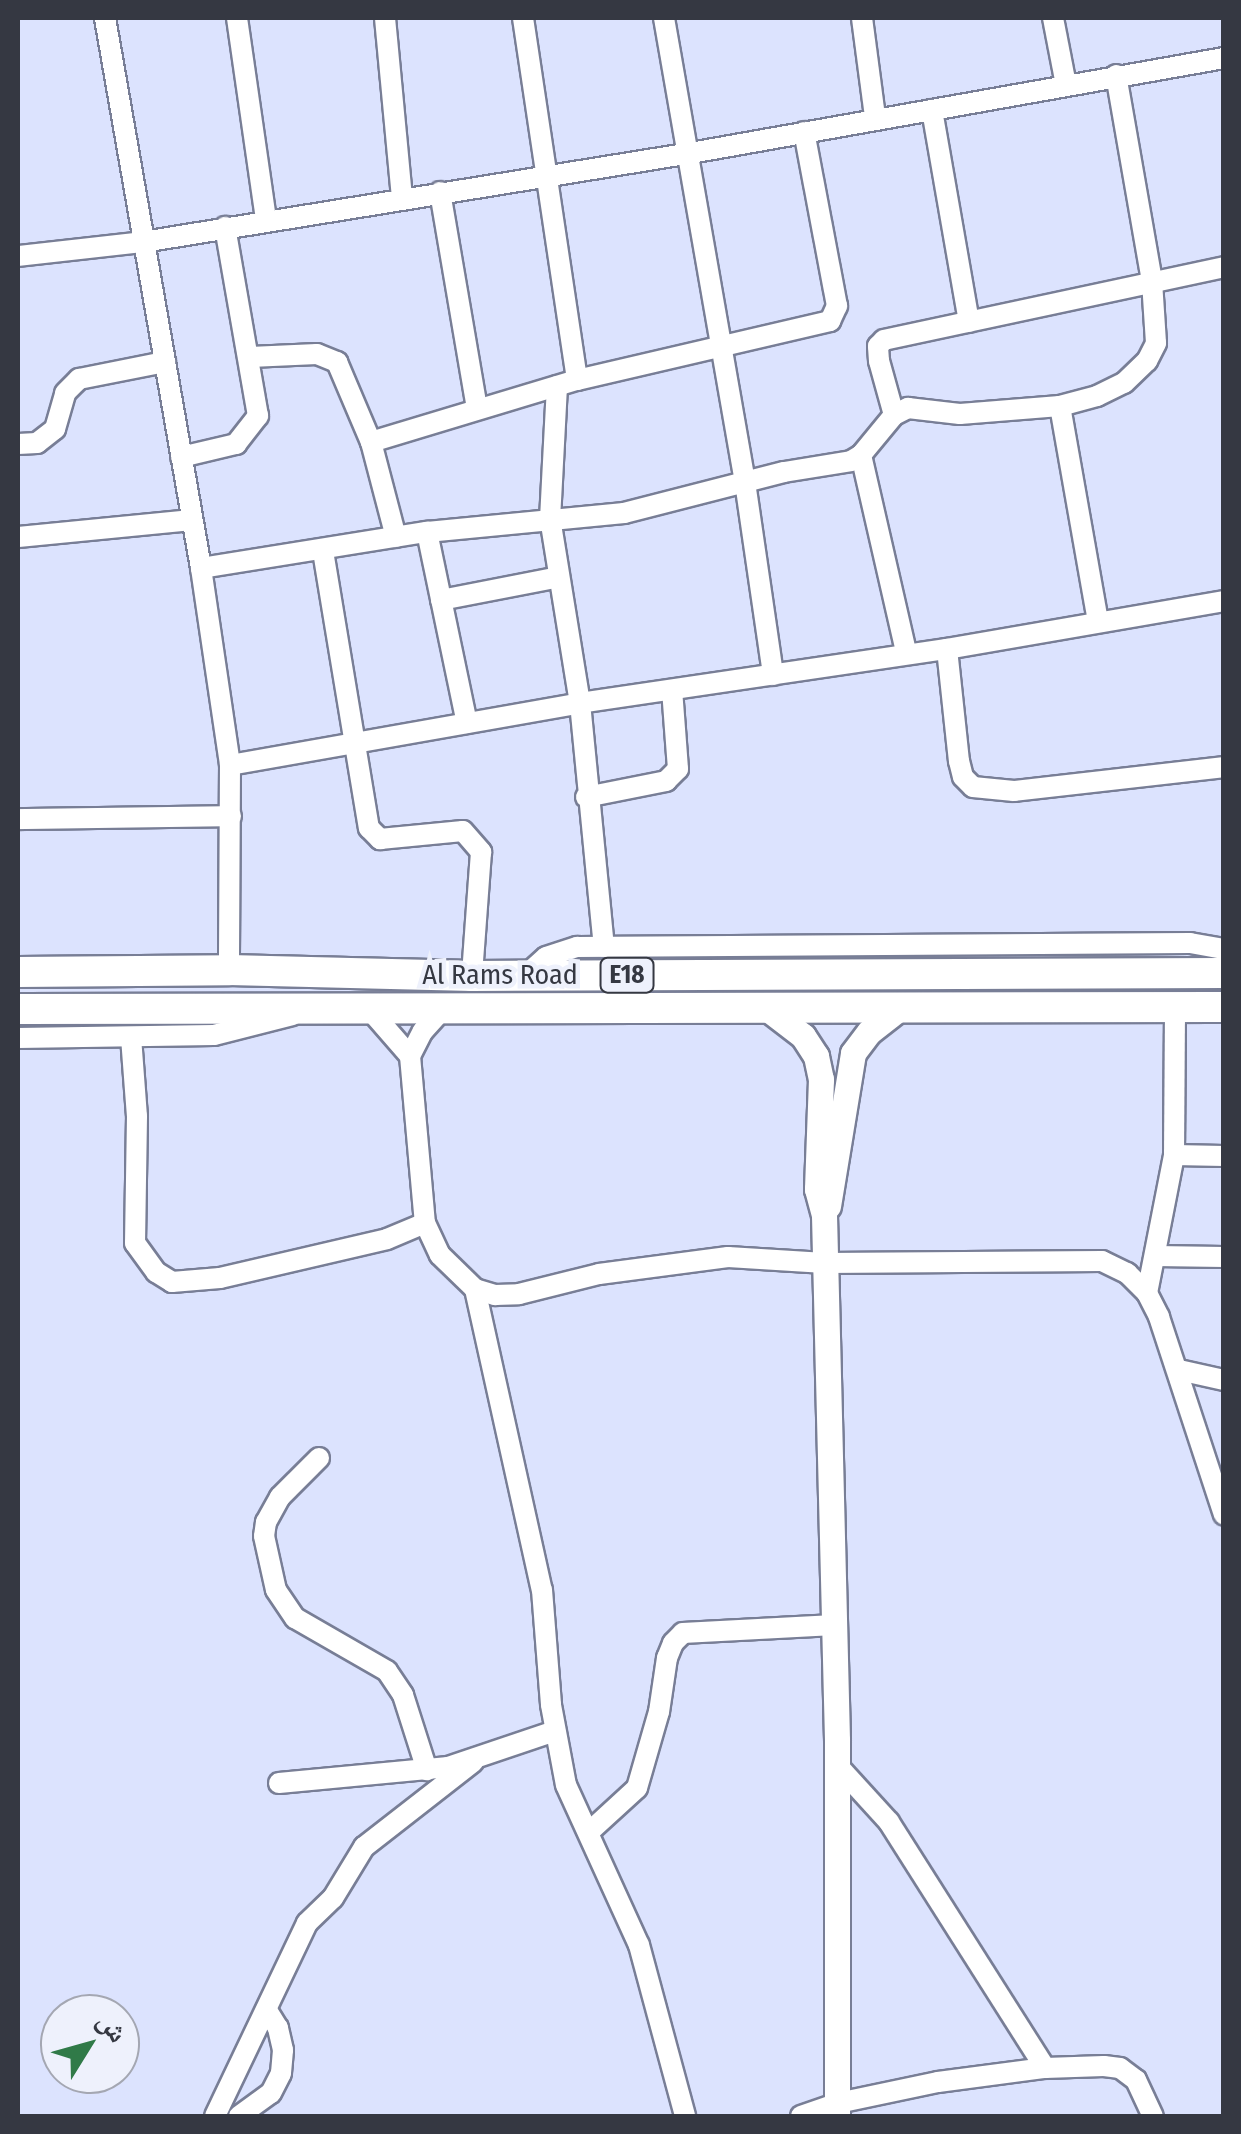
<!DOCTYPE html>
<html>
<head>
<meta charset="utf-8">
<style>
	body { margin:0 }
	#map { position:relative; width:1241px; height:2134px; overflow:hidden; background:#dce3fe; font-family:"Fira Sans Condensed","Noto Naskh Arabic",sans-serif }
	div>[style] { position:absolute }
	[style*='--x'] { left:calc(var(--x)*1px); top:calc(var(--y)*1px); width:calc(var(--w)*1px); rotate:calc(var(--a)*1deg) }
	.roads { filter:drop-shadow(2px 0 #787e96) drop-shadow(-2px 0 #787e96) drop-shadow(0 2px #787e96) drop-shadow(0 -2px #787e96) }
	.minor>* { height:20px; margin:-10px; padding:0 10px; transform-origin:10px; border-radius:10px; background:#fff }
	.major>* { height:25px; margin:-12.5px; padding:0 12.5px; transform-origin:12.5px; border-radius:12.5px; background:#fff }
	.highway>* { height:30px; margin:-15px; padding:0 15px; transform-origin:15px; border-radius:15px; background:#fff }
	span { translate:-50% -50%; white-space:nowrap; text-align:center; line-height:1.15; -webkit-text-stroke:9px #eef1fc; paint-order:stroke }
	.shield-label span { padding:2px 8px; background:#eef1fc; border:2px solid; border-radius:8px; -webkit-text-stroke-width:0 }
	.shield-label { font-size:25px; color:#353842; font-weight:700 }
	.street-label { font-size:28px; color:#353842 }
	.frame { position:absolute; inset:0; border:20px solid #353842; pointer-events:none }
	.north { position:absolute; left:40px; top:1994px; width:100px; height:100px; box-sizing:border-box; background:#eef1fc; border:2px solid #a4a7b2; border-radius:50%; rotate:53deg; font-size:28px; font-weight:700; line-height:40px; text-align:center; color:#353842 }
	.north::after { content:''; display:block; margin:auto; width:35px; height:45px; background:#307a48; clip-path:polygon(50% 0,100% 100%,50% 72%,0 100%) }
</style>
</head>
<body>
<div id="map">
	<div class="roads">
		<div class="minor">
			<div style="--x:105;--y:18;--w:558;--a:80.1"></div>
			<div style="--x:201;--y:568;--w:199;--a:81.6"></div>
			<div style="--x:230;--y:765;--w:205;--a:90.3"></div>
			<div style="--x:237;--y:18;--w:204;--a:81.8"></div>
			<div style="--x:385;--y:18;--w:180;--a:84.6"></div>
			<div style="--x:523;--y:18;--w:366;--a:81.5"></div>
			<div style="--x:664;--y:18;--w:471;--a:80.1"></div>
			<div style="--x:745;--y:482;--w:195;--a:81.7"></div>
			<div style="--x:862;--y:18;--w:100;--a:82.5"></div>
			<div style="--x:1053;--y:18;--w:68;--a:79"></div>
			<div style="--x:932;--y:110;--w:215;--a:80.1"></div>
			<div style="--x:440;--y:192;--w:220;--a:80.3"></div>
			<div style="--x:18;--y:256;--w:126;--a:-6.4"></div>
			<div style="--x:143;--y:242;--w:549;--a:-9.22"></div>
			<div style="--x:685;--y:154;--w:547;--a:-10.1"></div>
			<div style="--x:250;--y:357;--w:67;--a:-2.6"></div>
			<div style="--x:317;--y:354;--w:22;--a:22"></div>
			<div style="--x:337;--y:362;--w:87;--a:67"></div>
			<div style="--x:371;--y:442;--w:98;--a:75.3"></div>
			<div style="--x:557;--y:386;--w:132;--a:93"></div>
			<div style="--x:550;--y:518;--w:187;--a:80.8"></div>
			<div style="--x:580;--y:703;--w:245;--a:84.4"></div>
			<div style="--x:1060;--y:406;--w:218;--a:80"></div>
			<div style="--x:894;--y:415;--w:56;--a:-105.5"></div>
			<div style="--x:879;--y:361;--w:15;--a:-94"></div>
			<div style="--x:878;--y:346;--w:8;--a:-45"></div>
			<div style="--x:884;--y:340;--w:348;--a:-12.1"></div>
			<div style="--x:371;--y:442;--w:215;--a:-16.8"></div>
			<div style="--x:577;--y:380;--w:260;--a:-13.1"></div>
			<div style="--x:830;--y:321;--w:17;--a:-65"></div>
			<div style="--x:837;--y:306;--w:177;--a:-100.7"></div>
			<div style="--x:18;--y:444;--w:19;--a:-3"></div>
			<div style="--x:37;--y:443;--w:23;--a:-38"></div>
			<div style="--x:55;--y:429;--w:37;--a:-74"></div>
			<div style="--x:65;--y:393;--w:20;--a:-45"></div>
			<div style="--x:79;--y:379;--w:88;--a:-11.2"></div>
			<div style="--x:861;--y:455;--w:202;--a:77.1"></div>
			<div style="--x:181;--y:457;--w:57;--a:-13.3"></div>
			<div style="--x:236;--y:444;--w:36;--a:-52"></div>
			<div style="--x:258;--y:416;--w:192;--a:-99.9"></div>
			<div style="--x:427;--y:532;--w:195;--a:78.2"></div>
			<div style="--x:18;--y:537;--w:175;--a:-5.6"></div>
			<div style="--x:323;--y:551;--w:281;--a:80.6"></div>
			<div style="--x:369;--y:828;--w:16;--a:45"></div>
			<div style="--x:380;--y:839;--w:83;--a:-5.5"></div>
			<div style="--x:463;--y:831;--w:28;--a:49"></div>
			<div style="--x:481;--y:852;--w:124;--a:94.2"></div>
			<div style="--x:201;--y:568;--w:229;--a:-9.1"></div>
			<div style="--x:427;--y:532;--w:198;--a:-5.5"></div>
			<div style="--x:624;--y:513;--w:165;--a:-14.4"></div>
			<div style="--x:784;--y:472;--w:68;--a:-9.3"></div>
			<div style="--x:851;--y:461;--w:12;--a:-31"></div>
			<div style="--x:861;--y:455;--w:52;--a:-50.5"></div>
			<div style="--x:894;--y:415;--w:16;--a:-27"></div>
			<div style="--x:908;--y:408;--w:52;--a:6.6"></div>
			<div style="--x:960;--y:414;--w:100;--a:-4.6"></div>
			<div style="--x:1060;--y:406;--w:38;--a:-15"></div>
			<div style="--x:1097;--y:396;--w:30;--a:-26"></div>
			<div style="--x:1124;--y:383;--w:32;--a:-44"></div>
			<div style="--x:1147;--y:361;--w:20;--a:-63"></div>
			<div style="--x:1156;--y:343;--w:62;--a:-93.7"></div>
			<div style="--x:1152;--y:281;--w:209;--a:-99.9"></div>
			<div style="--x:441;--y:600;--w:120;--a:-11"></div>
			<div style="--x:947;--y:649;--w:113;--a:83.9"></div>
			<div style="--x:959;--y:761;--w:16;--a:76"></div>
			<div style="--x:963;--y:777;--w:14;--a:45"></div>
			<div style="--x:973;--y:787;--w:41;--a:5.6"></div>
			<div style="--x:1014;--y:791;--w:211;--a:-6.5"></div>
			<div style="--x:230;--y:765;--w:355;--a:-10"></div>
			<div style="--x:580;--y:703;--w:371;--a:-8.4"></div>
			<div style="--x:947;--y:649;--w:281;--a:-9.8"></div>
			<div style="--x:586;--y:797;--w:82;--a:-11.3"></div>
			<div style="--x:666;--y:781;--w:17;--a:-45"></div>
			<div style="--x:678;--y:769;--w:79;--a:-94.3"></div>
			<div style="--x:18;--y:819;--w:213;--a:-0.8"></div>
			<div style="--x:525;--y:976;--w:28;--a:-42"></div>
			<div style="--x:546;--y:957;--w:33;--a:-18"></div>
			<div style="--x:577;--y:947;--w:613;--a:-0.37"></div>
			<div style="--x:1190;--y:943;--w:35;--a:10"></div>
			<div style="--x:370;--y:1010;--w:61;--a:49"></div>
			<div style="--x:410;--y:1056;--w:168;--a:84.9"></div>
			<div style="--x:425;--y:1223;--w:35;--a:65"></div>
			<div style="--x:440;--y:1255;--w:49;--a:44.2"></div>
			<div style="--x:475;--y:1289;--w:21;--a:17"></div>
			<div style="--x:495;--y:1295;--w:24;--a:-2"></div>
			<div style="--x:519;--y:1294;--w:82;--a:-14"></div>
			<div style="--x:599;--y:1274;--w:130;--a:-7.5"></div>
			<div style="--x:728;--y:1257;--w:97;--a:3.5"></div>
			<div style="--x:825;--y:1263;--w:277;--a:-0.4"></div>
			<div style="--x:1102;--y:1261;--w:28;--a:26"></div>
			<div style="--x:1127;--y:1273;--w:28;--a:45"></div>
			<div style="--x:1147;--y:1293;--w:27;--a:63"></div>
			<div style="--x:1159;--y:1317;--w:208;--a:71.8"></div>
			<div style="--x:131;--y:1037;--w:79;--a:85.7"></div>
			<div style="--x:137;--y:1116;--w:127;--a:90.9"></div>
			<div style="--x:135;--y:1243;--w:36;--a:54"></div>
			<div style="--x:156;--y:1272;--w:19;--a:32"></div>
			<div style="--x:172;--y:1282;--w:48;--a:-4.8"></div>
			<div style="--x:220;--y:1278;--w:171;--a:-13.1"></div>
			<div style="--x:387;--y:1239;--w:41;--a:-22.8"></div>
			<div style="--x:18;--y:1038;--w:196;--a:-0.9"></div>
			<div style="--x:214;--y:1035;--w:81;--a:-14.2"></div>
			<div style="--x:410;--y:1056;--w:28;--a:-63"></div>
			<div style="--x:423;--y:1031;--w:30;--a:-48"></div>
			<div style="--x:1174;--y:1155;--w:50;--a:1.1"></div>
			<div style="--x:1155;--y:1256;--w:69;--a:0.8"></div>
			<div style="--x:475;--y:1289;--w:308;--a:77.5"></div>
			<div style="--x:542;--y:1590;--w:115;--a:85.5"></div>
			<div style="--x:551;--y:1705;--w:81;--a:79.4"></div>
			<div style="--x:566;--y:1785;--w:176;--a:65.5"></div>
			<div style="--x:639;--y:1945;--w:177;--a:74.9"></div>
			<div style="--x:1147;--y:1293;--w:141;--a:-78.9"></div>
			<div style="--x:1174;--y:1155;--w:147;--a:-89.6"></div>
			<div style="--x:1179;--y:1370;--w:46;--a:12.5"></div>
			<div style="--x:319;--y:1458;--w:55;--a:135"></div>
			<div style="--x:280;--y:1497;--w:29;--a:119"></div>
			<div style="--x:266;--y:1522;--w:14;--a:98"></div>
			<div style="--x:264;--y:1536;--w:55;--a:77.5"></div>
			<div style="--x:276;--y:1590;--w:34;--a:56"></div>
			<div style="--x:295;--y:1618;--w:106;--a:29.9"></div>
			<div style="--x:387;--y:1671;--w:29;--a:56"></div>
			<div style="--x:403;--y:1695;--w:79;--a:72.3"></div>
			<div style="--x:837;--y:1765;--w:77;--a:47.6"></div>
			<div style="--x:889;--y:1822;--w:291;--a:57.6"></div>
			<div style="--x:279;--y:1783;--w:170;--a:-5.4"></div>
			<div style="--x:448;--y:1767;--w:113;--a:-18.6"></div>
			<div style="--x:589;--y:1832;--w:65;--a:-42.5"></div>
			<div style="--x:637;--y:1788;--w:79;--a:-73.9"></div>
			<div style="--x:659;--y:1712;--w:55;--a:-81.6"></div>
			<div style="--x:667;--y:1658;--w:16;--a:-68"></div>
			<div style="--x:673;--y:1643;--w:14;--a:-45"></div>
			<div style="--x:683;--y:1633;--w:151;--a:-3"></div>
			<div style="--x:215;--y:2116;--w:214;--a:-64.5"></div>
			<div style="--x:307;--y:1923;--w:36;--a:-44"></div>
			<div style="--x:333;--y:1898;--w:60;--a:-58.7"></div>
			<div style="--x:364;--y:1847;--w:138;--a:-37.9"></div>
			<div style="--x:239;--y:2116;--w:39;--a:-36"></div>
			<div style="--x:271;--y:2093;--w:22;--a:-63"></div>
			<div style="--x:281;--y:2073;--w:23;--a:-85"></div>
			<div style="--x:283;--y:2050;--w:23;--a:-103"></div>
			<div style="--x:278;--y:2028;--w:22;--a:-122"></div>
			<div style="--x:801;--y:2116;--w:39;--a:-19"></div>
			<div style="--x:838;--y:2103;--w:102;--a:-11.9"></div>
			<div style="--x:938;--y:2082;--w:108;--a:-7.5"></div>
			<div style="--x:1045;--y:2068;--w:59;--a:-1.9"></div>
			<div style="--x:1104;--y:2066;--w:16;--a:7"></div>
			<div style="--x:1120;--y:2068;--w:20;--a:37"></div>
			<div style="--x:1136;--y:2080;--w:40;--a:65"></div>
		</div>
		<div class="major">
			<div style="--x:768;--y:1009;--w:44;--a:37.6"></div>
			<div style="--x:803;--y:1036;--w:24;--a:57"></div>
			<div style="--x:816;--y:1056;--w:24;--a:78"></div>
			<div style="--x:821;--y:1079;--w:110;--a:92.1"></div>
			<div style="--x:817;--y:1189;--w:27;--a:75"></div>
			<div style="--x:824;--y:1215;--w:525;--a:88.58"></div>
			<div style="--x:837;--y:1740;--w:376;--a:90"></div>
			<div style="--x:828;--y:1206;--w:155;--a:-80.7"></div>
			<div style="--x:853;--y:1053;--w:26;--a:-53"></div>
			<div style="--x:869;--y:1032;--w:39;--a:-38"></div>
		</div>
		<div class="highway">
			<div style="--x:18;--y:972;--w:211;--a:-0.5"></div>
			<div style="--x:229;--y:970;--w:243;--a:1.4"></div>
			<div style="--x:472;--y:976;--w:752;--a:-0.23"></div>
			<div style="--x:18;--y:1009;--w:1206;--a:-0.1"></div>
		</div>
	</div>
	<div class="shield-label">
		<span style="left:627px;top:975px">E18</span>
	</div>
	<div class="street-label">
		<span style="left:500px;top:975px">Al Rams Road</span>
	</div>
	<div class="frame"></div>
	<div class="north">ش</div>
</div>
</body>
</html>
